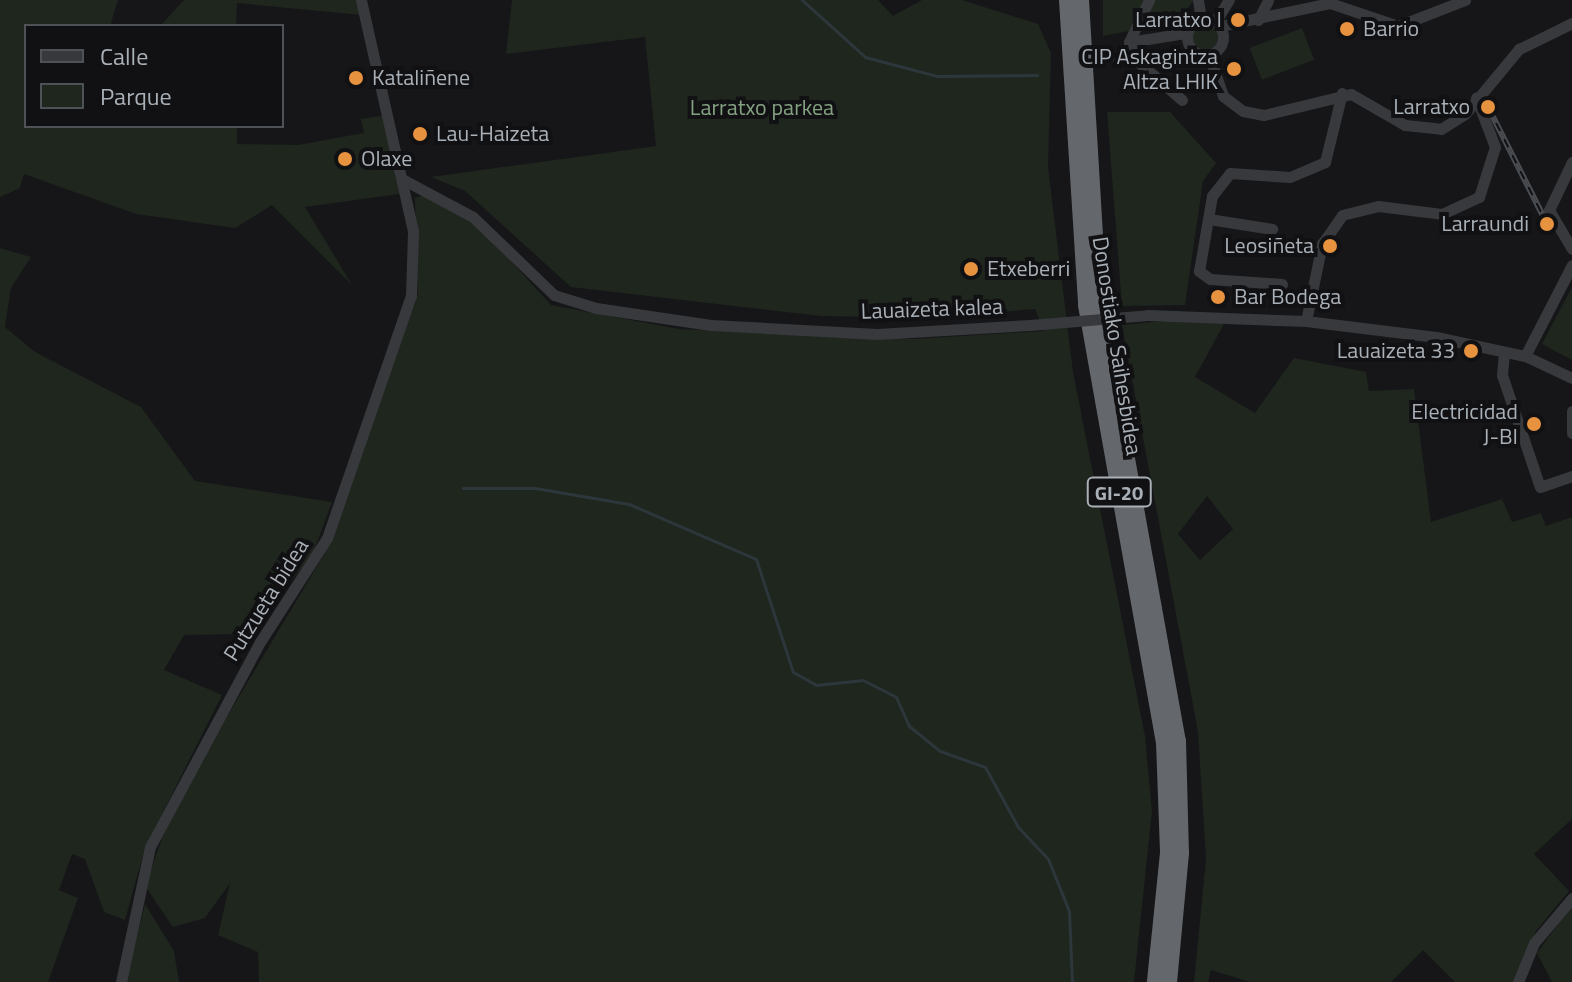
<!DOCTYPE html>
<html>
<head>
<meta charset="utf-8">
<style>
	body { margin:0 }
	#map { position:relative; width:1572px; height:982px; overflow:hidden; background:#161618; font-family:"Titillium Web",sans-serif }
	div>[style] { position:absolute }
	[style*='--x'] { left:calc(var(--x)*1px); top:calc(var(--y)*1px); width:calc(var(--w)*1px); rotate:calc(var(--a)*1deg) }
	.green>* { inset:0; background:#1e261e; transform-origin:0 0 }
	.round { border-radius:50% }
	.stream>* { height:3px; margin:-1.5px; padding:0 1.5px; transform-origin:1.5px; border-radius:1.5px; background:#2d373b }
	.minor>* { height:11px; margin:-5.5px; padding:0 5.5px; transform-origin:5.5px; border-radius:5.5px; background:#37393d }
	.minor>.ring { margin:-5.5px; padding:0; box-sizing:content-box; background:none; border:11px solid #37393d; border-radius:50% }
	.highway>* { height:16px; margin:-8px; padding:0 8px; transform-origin:8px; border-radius:8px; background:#64686d }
	.rail>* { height:6px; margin-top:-3px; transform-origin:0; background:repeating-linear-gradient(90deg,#111113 0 9px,#4a4d52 0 18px); box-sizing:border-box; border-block:2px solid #4a4d52 }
	.minor-bridge>* { height:11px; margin:-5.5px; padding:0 5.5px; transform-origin:5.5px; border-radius:5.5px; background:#37393d }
	.dots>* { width:22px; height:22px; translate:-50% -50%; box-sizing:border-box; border:4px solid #111113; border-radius:50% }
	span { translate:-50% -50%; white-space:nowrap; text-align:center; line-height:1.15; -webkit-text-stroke:8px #111113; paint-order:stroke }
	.shield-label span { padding:2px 6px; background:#111113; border:2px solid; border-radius:6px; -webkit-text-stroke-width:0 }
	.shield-label { font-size:20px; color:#a9b0b7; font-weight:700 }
	.poi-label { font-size:22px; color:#a9b0b7 }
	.right { translate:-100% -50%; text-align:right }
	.left { translate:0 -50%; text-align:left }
	.park-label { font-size:22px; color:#84a181 }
	.street-label { font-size:22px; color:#a9b0b7 }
	.legend { position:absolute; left:24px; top:24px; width:260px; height:104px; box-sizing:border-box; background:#111113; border:2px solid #4e5155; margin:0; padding:10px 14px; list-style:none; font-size:24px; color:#a9b0b7 }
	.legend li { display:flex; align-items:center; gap:16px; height:40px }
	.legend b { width:40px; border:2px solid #4e5155 }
</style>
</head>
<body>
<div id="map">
	<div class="green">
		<div style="clip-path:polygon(0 0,118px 0,110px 26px,26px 26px,26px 126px,237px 126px,237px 144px,298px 145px,364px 133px,361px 119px,387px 115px,399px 194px,305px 207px,352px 285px,272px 205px,235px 228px,136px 214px,24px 174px,20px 188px,0 197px)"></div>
		<div style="clip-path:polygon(184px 0,357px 0,361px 15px,237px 3px,236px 26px,160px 26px)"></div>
		<div style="clip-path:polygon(512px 0,878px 0,893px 16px,922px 0,962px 0,1038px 24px,1051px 53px,1048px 167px,1073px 372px,1145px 736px,1152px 811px,1134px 982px,259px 982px,258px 952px,218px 935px,230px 883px,205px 918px,173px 927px,145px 886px,174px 805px,325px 553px,418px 295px,415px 198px,427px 194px,480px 227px,551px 305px,679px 329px,913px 339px,1044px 331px,1035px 309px,929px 318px,821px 316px,571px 287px,465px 191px,431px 177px,656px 146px,645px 37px,506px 54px)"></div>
		<div style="clip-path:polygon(1103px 0,1194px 0,1178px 22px,1103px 36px)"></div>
		<div class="round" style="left:1192px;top:24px;width:26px;height:26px"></div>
		<div style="left:1302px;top:28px;width:34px;height:56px;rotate:69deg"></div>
		<div style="clip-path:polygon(1107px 112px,1170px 112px,1216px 163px,1203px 181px,1185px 305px,1122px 306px)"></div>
		<div style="clip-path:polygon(0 248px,31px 257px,11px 288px,5px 327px,35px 352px,141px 407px,195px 481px,332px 502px,313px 553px,251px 634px,184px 635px,164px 670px,222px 695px,145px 848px,125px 920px,104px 912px,85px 859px,72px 854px,59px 890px,78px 898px,48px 982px,0 982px)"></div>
		<div style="clip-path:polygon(1572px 287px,1572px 360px,1542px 344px)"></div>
		<div style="clip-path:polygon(evenodd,1183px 319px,1225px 322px,1195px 377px,1255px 413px,1294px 358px,1366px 372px,1369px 391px,1414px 389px,1431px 522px,1502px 499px,1512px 522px,1541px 513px,1546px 526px,1572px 517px,1572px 819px,1534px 854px,1569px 891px,1536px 931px,1515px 982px,1455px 982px,1423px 950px,1391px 982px,1250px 982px,1211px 970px,1208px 982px,1194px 982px,1206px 859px,1198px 732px,1122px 325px,1183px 319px,1207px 496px,1233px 529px,1200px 560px,1178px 534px,1207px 496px)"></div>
		<div style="clip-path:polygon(145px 904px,174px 951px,179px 982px,125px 982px)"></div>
		<div style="clip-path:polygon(1572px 905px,1572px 982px,1552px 982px,1537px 953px)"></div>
	</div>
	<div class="stream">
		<div style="--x:802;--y:0;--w:85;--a:42.1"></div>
		<div style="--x:865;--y:57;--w:74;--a:14.8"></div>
		<div style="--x:937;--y:76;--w:100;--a:-0.6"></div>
		<div style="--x:1141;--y:52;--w:46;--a:5"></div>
		<div style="--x:1106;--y:61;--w:18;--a:-16"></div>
		<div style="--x:463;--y:488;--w:72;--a:0"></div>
		<div style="--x:535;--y:488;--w:95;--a:9.7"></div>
		<div style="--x:629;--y:504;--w:138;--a:23.4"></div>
		<div style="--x:756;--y:559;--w:119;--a:71.9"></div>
		<div style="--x:793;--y:672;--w:26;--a:29"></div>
		<div style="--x:816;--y:685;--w:47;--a:-6.1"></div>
		<div style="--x:863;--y:680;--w:37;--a:27"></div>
		<div style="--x:896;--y:697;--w:32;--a:66"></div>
		<div style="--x:909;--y:726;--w:40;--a:39"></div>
		<div style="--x:940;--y:751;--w:48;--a:19.6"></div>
		<div style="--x:985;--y:767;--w:68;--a:61.2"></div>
		<div style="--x:1018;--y:827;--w:44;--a:46.8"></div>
		<div style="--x:1048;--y:859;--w:56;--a:68"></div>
		<div style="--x:1069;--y:911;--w:71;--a:87.6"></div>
	</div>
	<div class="minor">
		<div style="--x:1198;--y:0;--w:19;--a:81"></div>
		<div class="ring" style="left:1187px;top:19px;width:25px;height:25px"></div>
		<div style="--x:1258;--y:20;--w:22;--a:-63"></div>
		<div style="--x:1215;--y:22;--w:26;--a:-58"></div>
		<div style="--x:1220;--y:26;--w:112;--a:-11.8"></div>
		<div style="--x:1330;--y:3;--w:72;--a:18.7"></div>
		<div style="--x:1398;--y:26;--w:72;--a:-21.2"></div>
		<div style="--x:1129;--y:42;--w:47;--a:-64.5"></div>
		<div style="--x:1209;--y:55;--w:43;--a:71.1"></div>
		<div style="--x:1223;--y:96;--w:25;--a:37"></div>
		<div style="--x:1243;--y:111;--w:21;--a:11"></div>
		<div style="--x:1264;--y:115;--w:89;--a:-13.6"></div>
		<div style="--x:1351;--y:94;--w:62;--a:29.9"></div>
		<div style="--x:1405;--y:125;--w:36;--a:6"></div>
		<div style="--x:1441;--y:129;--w:28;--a:-32"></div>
		<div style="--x:1465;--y:114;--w:85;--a:-50.3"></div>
		<div style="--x:1519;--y:49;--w:59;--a:-26.1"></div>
		<div style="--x:1182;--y:100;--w:61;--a:-139"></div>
		<div style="--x:1136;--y:60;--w:19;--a:-111"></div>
		<div style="--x:1129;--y:42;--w:58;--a:-9"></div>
		<div style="--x:1572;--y:162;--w:53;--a:115.6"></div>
		<div style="--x:1549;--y:210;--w:45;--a:59.5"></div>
		<div style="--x:404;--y:180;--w:78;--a:28.2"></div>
		<div style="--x:473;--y:217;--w:112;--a:43.9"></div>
		<div style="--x:554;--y:295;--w:44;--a:17.2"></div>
		<div style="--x:596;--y:308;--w:116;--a:8.4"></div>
		<div style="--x:711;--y:325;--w:166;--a:3.1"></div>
		<div style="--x:877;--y:334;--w:153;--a:-3.4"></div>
		<div style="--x:1209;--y:219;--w:64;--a:9"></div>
		<div style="--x:1282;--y:284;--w:72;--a:-176"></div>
		<div style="--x:1210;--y:279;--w:14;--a:-144"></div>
		<div style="--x:1199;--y:271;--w:76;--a:-80.2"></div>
		<div style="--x:1212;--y:196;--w:29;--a:-52"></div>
		<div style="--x:1230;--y:173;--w:60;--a:3.8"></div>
		<div style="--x:1290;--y:177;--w:38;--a:-23"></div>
		<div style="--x:1325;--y:162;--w:71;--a:-76.2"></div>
		<div style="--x:1148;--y:315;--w:158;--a:2.2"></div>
		<div style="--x:1306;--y:321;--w:131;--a:7"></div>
		<div style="--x:1436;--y:337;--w:91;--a:12.1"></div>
		<div style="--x:1525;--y:356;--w:52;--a:25.1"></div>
		<div style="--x:1306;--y:321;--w:79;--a:-78.3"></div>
		<div style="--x:1322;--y:244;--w:35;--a:-55"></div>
		<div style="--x:1342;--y:215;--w:37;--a:-14"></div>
		<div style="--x:1378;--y:206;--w:64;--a:7.1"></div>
		<div style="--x:1442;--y:214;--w:41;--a:-24.7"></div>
		<div style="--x:1479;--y:197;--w:52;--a:-72.3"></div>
		<div style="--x:1495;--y:147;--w:53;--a:-110.8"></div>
		<div style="--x:1504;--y:352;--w:23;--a:95"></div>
		<div style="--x:1502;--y:375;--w:118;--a:71.3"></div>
		<div style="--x:1540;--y:487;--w:34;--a:-19"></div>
		<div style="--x:1525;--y:356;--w:102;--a:-62.7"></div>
		<div style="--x:1572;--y:411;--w:22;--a:90"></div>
		<div style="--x:121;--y:982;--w:138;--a:-77.9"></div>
		<div style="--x:150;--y:847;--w:233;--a:-61.8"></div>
		<div style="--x:260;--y:642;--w:124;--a:-57.2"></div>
		<div style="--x:327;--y:538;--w:256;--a:-70.9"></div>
		<div style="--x:411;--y:296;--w:65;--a:-88.2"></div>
		<div style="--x:413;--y:231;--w:237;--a:-102.7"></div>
		<div style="--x:1518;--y:982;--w:42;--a:-67.7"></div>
		<div style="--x:1534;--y:943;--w:59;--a:-49.8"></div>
	</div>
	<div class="highway">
		<div style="--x:1067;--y:0;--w:306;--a:86.4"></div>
		<div style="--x:1086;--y:305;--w:444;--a:79.9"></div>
		<div style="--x:1164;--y:742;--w:111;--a:87.9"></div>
		<div style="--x:1168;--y:853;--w:130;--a:95.8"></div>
		<div style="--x:1081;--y:0;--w:304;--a:86.6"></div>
		<div style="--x:1099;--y:303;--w:445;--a:79.8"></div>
		<div style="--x:1178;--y:741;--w:112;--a:88.5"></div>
		<div style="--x:1181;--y:853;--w:130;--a:95.3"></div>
	</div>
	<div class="rail">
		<div style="--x:1488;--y:107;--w:131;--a:63.2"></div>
	</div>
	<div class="minor-bridge">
		<div style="--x:1030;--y:325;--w:118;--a:-4.8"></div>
	</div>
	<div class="dots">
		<div style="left:1238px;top:20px;background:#e7923f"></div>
		<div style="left:1347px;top:29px;background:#e7923f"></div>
		<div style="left:1234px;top:69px;background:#e7923f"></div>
		<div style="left:356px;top:78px;background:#e7923f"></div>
		<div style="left:1488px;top:107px;background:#e7923f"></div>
		<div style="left:420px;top:134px;background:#e7923f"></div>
		<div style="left:345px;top:159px;background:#e7923f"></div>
		<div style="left:1547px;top:224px;background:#e7923f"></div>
		<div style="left:1330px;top:246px;background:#e7923f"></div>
		<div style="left:971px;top:269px;background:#e7923f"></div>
		<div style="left:1218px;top:297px;background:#e7923f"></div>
		<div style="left:1471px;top:351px;background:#e7923f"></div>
		<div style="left:1534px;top:424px;background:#e7923f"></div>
	</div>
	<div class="shield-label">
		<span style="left:1119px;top:492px">GI-20</span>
	</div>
	<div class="poi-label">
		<span class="right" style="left:1222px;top:20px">Larratxo I</span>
		<span class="left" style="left:1363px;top:29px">Barrio</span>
		<span class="right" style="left:1218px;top:69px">CIP Askagintza<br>Altza LHIK</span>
		<span class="left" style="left:372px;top:78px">Kataliñene</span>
		<span class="right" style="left:1470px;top:107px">Larratxo</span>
		<span class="left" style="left:436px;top:134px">Lau-Haizeta</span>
		<span class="left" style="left:361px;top:159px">Olaxe</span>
		<span class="right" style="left:1529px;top:224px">Larraundi</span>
		<span class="right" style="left:1314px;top:246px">Leosiñeta</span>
		<span class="left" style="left:987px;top:269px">Etxeberri</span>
		<span class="left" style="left:1234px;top:297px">Bar Bodega</span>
		<span class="right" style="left:1455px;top:351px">Lauaizeta 33</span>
		<span class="right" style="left:1518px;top:424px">Electricidad<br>J-BI</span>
	</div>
	<div class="park-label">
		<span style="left:762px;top:108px">Larratxo parkea</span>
	</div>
	<div class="street-label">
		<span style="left:932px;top:309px;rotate:-2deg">Lauaizeta kalea</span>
		<span style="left:1117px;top:346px;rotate:81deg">Donostiako Saihesbidea</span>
		<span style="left:266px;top:600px;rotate:-58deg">Putzueta bidea</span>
	</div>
	<ul class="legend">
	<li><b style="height:10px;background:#37393d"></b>Calle</li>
	<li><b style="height:22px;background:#1e261e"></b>Parque</li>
	</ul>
</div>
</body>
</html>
